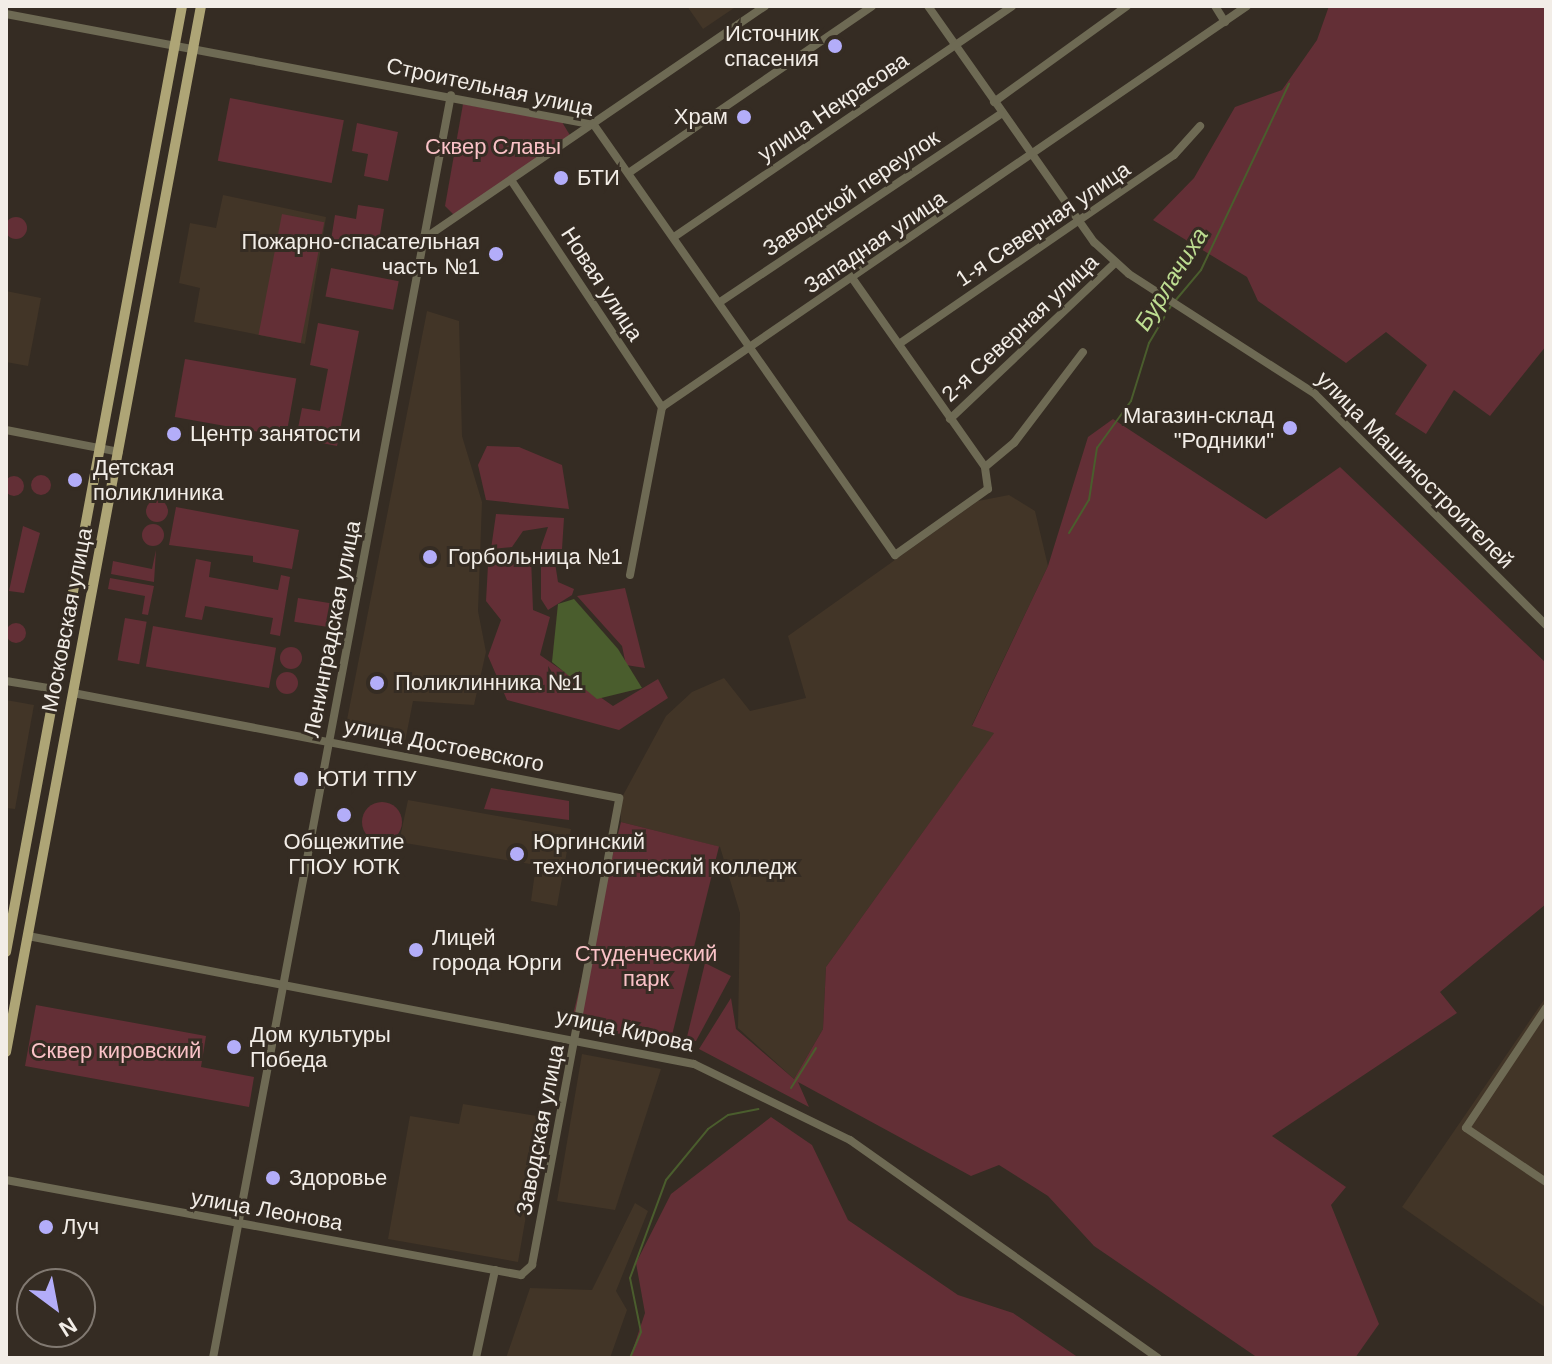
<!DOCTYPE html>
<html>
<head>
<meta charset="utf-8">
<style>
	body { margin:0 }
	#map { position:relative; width:1552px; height:1364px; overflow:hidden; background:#352c23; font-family:Arial,sans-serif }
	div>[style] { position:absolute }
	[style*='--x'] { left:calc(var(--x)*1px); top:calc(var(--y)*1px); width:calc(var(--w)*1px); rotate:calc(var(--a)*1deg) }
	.built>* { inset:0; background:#423527 }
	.green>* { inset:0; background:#632f36; transform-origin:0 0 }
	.round { border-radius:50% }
	.water>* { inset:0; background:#4a5d2d }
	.stream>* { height:2px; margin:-1px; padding:0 1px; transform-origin:1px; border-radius:1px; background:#4a5d2d }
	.minor>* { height:8px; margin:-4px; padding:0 4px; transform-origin:4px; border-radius:4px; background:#6e6a54 }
	.major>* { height:10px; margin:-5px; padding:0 5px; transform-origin:5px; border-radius:5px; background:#aea576 }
	.dots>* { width:22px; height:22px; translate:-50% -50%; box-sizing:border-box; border:4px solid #352c23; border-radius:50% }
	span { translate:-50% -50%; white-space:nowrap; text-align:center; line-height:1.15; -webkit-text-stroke:6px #352c23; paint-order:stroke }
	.poi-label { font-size:22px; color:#f2ede7 }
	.right { translate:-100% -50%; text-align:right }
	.left { translate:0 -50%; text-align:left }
	.street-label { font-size:22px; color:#f2ede7 }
	.park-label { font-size:22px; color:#fac2c7 }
	.water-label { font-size:24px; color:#bddd91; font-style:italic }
	.frame { position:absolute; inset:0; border:8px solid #f2ede7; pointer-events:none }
	.north { position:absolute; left:16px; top:1268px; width:80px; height:80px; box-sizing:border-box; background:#352c23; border:2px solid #817971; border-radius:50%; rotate:148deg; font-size:22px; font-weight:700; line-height:32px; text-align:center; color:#f2ede7 }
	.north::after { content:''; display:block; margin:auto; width:28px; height:36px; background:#b3adf9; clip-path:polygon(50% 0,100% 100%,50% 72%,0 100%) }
</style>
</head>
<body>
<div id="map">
	<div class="built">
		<div style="clip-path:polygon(687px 6px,737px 6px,703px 29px)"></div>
		<div style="clip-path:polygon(223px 195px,326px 217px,305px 344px,194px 322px,200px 288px,179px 283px,190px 223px,216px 228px)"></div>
		<div style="clip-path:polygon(6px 291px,41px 298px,28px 366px,6px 362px)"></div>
		<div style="clip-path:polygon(427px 311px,459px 321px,462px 436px,482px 502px,478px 611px,486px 652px,474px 705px,413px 701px,405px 742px,345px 730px)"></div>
		<div style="clip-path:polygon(1009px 495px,1035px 511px,1048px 566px,972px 725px,995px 732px,826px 967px,823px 1029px,794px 1079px,738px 1028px,740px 913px,720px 847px,621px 822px,620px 801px,666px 716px,692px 692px,724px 678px,750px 711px,806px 698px,788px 636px,978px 501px)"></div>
		<div style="clip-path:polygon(6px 700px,34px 705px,15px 809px,6px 808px)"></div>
		<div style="clip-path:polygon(408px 800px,571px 829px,557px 906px,531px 901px,536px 865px,399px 842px)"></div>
		<div style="clip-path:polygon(1546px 997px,1546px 1308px,1402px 1207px)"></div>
		<div style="clip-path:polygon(582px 1054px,661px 1069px,615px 1210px,557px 1201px)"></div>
		<div style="clip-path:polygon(463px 1104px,543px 1117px,518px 1262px,388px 1239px,410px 1116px,459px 1124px)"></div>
		<div style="clip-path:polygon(635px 1203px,648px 1211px,616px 1291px,627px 1310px,610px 1358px,506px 1358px,530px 1288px,592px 1290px)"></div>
	</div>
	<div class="green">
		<div style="clip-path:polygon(1329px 6px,1546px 6px,1546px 346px,1490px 416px,1454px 390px,1426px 434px,1395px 414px,1427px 365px,1386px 332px,1346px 363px,1258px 301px,1247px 277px,1153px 220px,1194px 178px,1235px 107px,1282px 90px,1317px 40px)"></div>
		<div style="left:230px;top:98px;width:116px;height:64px;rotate:11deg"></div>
		<div style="clip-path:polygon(463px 104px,562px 122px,571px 137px,454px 215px,445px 206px)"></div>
		<div style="clip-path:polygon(357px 123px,398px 132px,388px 181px,364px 176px,368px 154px,352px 151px)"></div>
		<div style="clip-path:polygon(358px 205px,384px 209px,378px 247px,331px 240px,335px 215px,356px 219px)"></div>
		<div style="left:282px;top:214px;width:43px;height:123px;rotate:11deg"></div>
		<div class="round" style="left:5px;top:217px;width:22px;height:22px"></div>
		<div style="left:331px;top:268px;width:69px;height:29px;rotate:11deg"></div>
		<div style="clip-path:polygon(318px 323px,359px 331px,337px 446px,296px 438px,302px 408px,320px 411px,328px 369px,310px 365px)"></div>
		<div style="left:185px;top:359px;width:113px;height:59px;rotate:10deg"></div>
		<div style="clip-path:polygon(1113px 419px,1266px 519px,1340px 467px,1546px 663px,1546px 904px,1440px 992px,1457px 1013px,1272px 1136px,1346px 1187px,1331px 1205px,1379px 1324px,1355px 1358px,1258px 1358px,1094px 1246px,1048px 1196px,999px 1165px,971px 1176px,798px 1082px,809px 1107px,699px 1049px,731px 998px,736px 1029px,794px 1079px,823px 1029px,826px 967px,994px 733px,972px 726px,1048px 566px,1088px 437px)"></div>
		<div style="clip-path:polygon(487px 446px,519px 447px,562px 465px,569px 509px,486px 500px,478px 465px)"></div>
		<div class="round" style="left:31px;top:475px;width:20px;height:20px"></div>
		<div class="round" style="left:4px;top:476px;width:20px;height:20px"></div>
		<div class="round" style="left:146px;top:500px;width:22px;height:22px"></div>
		<div style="clip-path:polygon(176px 507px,299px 530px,292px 569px,253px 562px,253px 556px,169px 545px)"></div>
		<div style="clip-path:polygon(496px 514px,564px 518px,562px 549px,554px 556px,558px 582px,574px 589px,572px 595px,548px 610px,541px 599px,541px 547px,548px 527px,523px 531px,512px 547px,491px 549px)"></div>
		<div class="round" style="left:142px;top:524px;width:22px;height:22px"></div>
		<div style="clip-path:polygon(23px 526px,40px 533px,24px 593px,9px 591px)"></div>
		<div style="clip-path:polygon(156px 550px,154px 582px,111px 574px,113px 561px,152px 569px)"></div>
		<div style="clip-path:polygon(511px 553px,531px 557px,533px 610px,550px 617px,540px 655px,613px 706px,658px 679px,668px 698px,619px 730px,507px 700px,488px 656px,501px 620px,486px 601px,488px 565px)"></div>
		<div style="clip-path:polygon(196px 559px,211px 562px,209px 577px,278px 590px,281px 575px,290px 577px,280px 636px,270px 634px,273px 618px,205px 606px,202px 620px,185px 617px)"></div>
		<div style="clip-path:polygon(110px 578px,154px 586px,148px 615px,142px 614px,145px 596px,108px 589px)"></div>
		<div style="clip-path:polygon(625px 588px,645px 668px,626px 665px,622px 646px,577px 596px)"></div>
		<div style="left:298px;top:598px;width:44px;height:24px;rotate:9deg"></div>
		<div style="left:125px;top:618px;width:22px;height:43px;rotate:10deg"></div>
		<div class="round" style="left:6px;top:623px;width:20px;height:20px"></div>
		<div style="left:153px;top:626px;width:125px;height:41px;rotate:10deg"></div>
		<div class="round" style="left:280px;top:647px;width:22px;height:22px"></div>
		<div class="round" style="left:276px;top:672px;width:22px;height:22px"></div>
		<div style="clip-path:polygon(491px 788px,569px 801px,569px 820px,484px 809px)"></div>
		<div class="round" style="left:362px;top:802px;width:40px;height:40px"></div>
		<div style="left:621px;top:822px;width:101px;height:206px;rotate:14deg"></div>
		<div style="clip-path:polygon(705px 963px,731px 976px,696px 1041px,686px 1041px)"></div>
		<div style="clip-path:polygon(36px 1005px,206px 1036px,201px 1067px,254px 1077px,249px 1107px,25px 1066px)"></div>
		<div style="clip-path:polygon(771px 1117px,812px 1145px,848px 1220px,958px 1295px,1013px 1313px,1079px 1358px,630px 1358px,645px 1313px,636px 1263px,671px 1194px)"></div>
	</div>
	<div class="water">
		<div style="clip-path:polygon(574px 599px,618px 649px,642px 688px,597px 699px,552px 662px,558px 604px)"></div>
	</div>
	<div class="stream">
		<div style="--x:1175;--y:301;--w:40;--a:-50"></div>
		<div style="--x:1201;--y:270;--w:206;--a:-64.7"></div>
		<div style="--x:1069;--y:533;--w:39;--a:-59"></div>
		<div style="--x:1089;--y:500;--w:53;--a:-81.3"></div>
		<div style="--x:1097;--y:448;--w:58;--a:-54.1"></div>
		<div style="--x:1131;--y:401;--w:61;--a:-72.8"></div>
		<div style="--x:1149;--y:343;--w:43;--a:-59.3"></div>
		<div style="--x:791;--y:1088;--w:47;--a:-58"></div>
		<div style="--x:630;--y:1358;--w:28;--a:-67"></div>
		<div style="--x:641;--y:1332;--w:55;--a:-101.5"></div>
		<div style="--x:630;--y:1278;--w:104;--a:-69.8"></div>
		<div style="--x:666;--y:1180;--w:66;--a:-50.5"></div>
		<div style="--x:708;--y:1129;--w:24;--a:-35"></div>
		<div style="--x:728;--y:1115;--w:31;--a:-11"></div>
	</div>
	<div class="minor">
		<div style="--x:928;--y:6;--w:289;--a:54.9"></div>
		<div style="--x:1094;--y:242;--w:47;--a:42.4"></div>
		<div style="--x:1129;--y:274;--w:221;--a:32.8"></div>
		<div style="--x:1315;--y:394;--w:327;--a:45"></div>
		<div style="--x:1215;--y:6;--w:19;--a:58"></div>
		<div style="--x:6;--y:14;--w:598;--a:10.69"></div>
		<div style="--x:594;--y:125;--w:525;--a:55.01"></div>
		<div style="--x:895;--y:555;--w:114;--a:-35.4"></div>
		<div style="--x:988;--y:489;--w:22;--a:-98"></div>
		<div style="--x:985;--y:467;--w:230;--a:-125.1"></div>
		<div style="--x:994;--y:102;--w:164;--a:-35.8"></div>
		<div style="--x:630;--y:172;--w:293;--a:-34.4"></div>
		<div style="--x:511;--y:180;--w:273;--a:56.4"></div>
		<div style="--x:674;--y:237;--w:409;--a:-34.3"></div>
		<div style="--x:425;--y:238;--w:412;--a:-34.3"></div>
		<div style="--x:720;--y:302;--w:339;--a:-33.8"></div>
		<div style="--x:899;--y:344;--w:334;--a:-34.5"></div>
		<div style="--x:1174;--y:155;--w:39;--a:-48"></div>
		<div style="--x:950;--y:419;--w:227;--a:-43.4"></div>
		<div style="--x:6;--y:430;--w:115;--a:11"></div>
		<div style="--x:985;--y:467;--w:38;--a:-40"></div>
		<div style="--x:1014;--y:443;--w:114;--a:-52.8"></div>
		<div style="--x:630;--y:575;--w:171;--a:-79.2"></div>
		<div style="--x:662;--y:407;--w:709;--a:-34.43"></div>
		<div style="--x:6;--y:681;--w:50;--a:9.3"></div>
		<div style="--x:28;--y:936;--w:678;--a:10.88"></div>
		<div style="--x:694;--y:1064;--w:174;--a:26"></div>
		<div style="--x:850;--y:1140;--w:377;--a:35.3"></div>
		<div style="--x:1546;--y:1008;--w:144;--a:123.7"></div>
		<div style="--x:1466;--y:1128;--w:97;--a:34"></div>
		<div style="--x:6;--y:1180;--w:524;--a:10.45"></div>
		<div style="--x:521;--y:1275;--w:15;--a:-42"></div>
		<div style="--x:532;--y:1265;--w:475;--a:-79.4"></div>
		<div style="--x:619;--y:798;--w:556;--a:-169.11"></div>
		<div style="--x:213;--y:1358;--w:1285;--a:-79.33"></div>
		<div style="--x:476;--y:1358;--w:90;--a:-77.8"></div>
	</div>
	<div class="major">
		<div style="--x:6;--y:952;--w:962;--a:-79.46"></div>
		<div style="--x:6;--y:1052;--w:1064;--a:-79.44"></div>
	</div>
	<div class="dots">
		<div style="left:835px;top:46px;background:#b3adf9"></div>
		<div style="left:744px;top:117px;background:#b3adf9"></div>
		<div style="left:561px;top:178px;background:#b3adf9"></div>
		<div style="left:496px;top:254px;background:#b3adf9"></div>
		<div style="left:1290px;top:428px;background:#b3adf9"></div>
		<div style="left:174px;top:434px;background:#b3adf9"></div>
		<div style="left:75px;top:480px;background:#b3adf9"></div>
		<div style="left:430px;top:557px;background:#b3adf9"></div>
		<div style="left:377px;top:683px;background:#b3adf9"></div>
		<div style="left:301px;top:779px;background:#b3adf9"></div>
		<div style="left:344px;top:815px;background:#b3adf9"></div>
		<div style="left:517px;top:854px;background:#b3adf9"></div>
		<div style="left:416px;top:950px;background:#b3adf9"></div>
		<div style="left:234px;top:1047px;background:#b3adf9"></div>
		<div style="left:273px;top:1178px;background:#b3adf9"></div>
		<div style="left:46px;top:1227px;background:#b3adf9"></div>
	</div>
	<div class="poi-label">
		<span class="right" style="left:819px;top:46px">Источник<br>спасения</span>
		<span class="right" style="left:728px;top:117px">Храм</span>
		<span class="left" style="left:577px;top:178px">БТИ</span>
		<span class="right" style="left:480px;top:254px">Пожарно-спасательная<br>часть №1</span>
		<span class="right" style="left:1274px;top:428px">Магазин-склад<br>"Родники"</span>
		<span class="left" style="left:190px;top:434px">Центр занятости</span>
		<span class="left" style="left:93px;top:480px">Детская<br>поликлиника</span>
		<span class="left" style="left:448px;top:557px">Горбольница №1</span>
		<span class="left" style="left:395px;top:683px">Поликлинника №1</span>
		<span class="left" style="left:317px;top:779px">ЮТИ ТПУ</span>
		<span style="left:344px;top:854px">Общежитие<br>ГПОУ ЮТК</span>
		<span class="left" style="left:533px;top:854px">Юргинский<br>технологический колледж</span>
		<span class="left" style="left:432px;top:950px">Лицей<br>города Юрги</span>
		<span class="left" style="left:250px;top:1047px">Дом культуры<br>Победа</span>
		<span class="left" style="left:289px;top:1178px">Здоровье</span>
		<span class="left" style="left:62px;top:1227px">Луч</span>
	</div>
	<div class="street-label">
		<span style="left:490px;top:87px;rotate:12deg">Строительная улица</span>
		<span style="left:833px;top:107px;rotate:-34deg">улица Некрасова</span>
		<span style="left:851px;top:193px;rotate:-34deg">Заводской переулок</span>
		<span style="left:1043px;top:224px;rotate:-34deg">1-я Северная улица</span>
		<span style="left:875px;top:242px;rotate:-34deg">Западная улица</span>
		<span style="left:602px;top:284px;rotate:57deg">Новая улица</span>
		<span style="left:1020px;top:328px;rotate:-43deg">2-я Северная улица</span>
		<span style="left:1415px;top:470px;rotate:45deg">улица Машиностроителей</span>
		<span style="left:67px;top:620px;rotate:-79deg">Московская улица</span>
		<span style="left:332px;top:629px;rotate:-79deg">Ленинградская улица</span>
		<span style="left:444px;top:745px;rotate:11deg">улица Достоевского</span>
		<span style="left:625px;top:1030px;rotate:12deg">улица Кирова</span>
		<span style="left:540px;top:1130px;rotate:-79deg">Заводская улица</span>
		<span style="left:267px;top:1210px;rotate:10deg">улица Леонова</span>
	</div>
	<div class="park-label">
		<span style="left:493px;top:147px">Сквер Славы</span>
		<span style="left:646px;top:966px">Студенческий<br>парк</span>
		<span style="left:116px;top:1051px">Сквер кировский</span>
	</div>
	<div class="water-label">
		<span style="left:1171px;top:279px;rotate:-58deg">Бурлачиха</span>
	</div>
	<div class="frame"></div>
	<div class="north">N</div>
</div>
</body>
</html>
